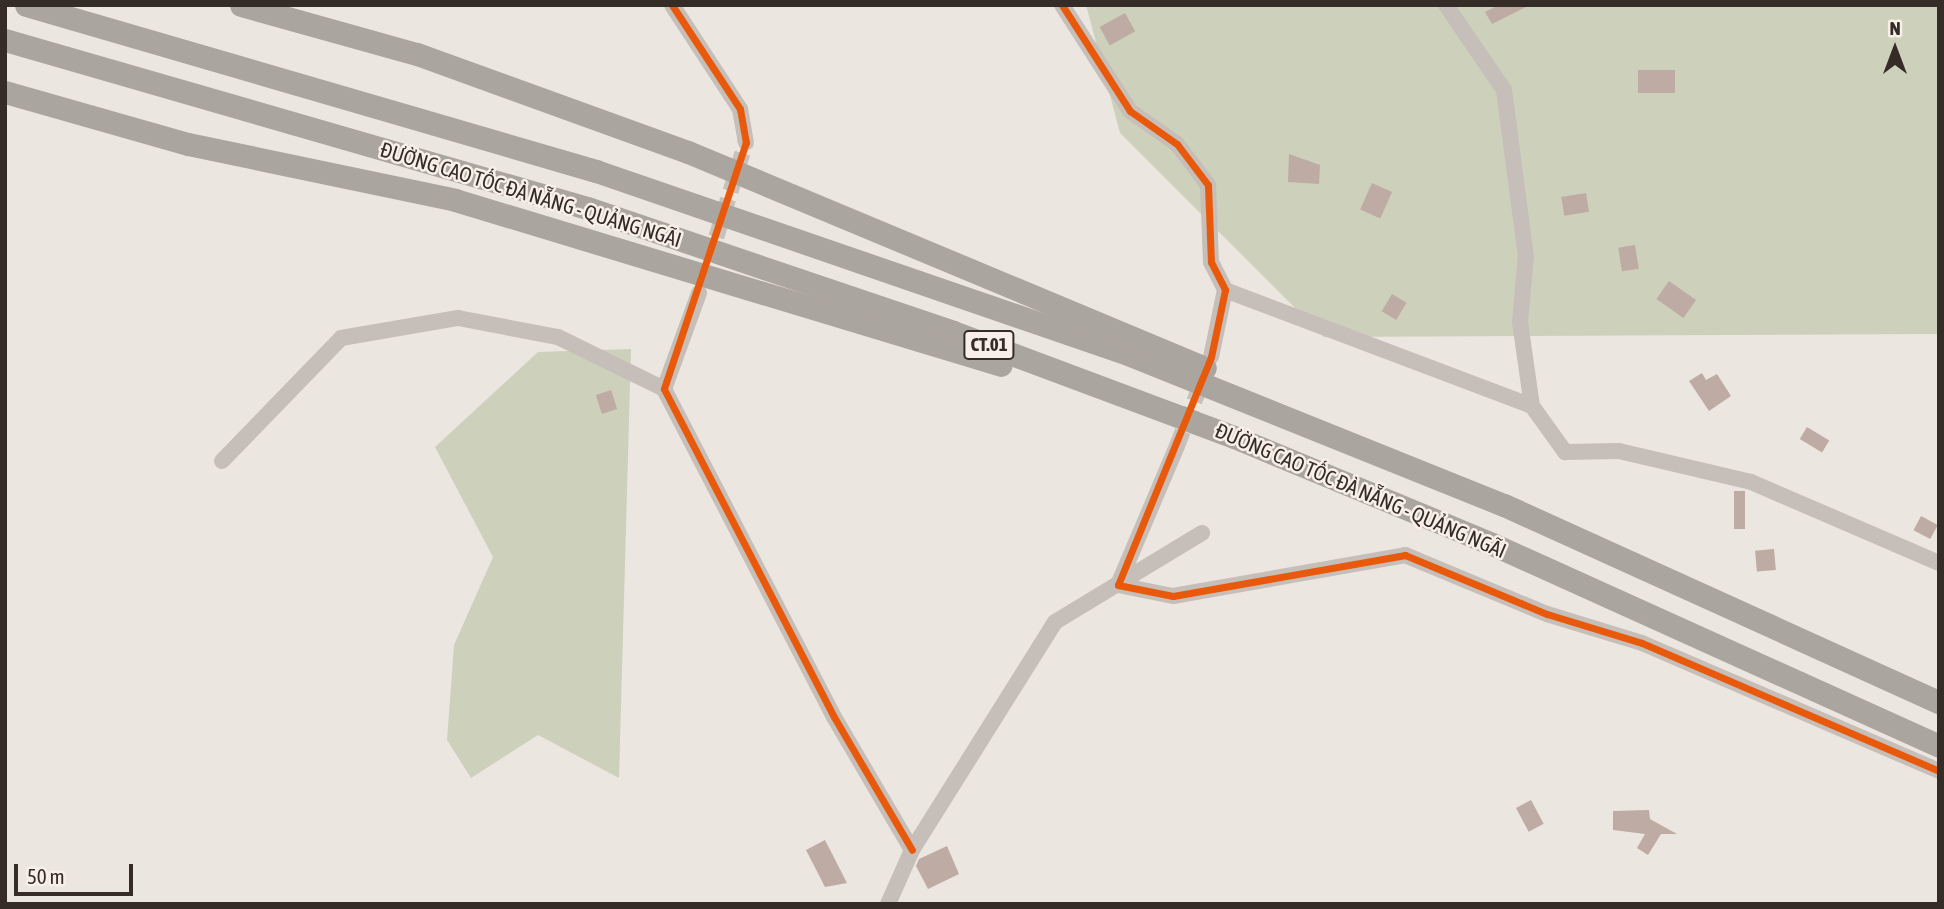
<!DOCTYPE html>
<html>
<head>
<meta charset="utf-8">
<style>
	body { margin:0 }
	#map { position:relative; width:1944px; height:909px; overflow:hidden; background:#ece6e0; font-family:"Asap Condensed",sans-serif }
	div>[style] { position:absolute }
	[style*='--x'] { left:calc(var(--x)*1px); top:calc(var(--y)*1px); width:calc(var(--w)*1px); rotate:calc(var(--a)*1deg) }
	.green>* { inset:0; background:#cdd0bb }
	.building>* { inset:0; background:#beaba3; transform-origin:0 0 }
	.minor-tunnel>* { height:16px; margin-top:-8px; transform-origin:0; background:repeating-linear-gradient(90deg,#c7c1bb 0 16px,transparent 0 24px) }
	.minor>* { height:16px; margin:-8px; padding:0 8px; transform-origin:8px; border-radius:8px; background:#c5beb9 }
	.highway>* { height:23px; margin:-11.5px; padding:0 11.5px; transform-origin:11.5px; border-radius:11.5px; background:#aba59f }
	.cycleway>* { height:7px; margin:-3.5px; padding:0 3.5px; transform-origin:3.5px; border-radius:3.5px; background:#e8590c }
	span { translate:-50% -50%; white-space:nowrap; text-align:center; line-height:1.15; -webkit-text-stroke:5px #f8f0e8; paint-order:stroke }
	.shield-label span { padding:2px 5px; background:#f8f0e8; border:2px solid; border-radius:5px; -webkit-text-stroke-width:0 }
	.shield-label { font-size:19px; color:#352c28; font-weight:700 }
	.street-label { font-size:21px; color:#352c28 }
	.frame { position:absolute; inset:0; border:7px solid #352c28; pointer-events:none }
	.north { position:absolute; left:1860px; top:14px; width:70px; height:70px; -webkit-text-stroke:5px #f8f0e8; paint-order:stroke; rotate:0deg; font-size:19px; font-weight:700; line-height:28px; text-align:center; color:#352c28 }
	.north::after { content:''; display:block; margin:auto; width:24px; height:32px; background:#352c28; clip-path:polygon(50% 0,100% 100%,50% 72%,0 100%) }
	.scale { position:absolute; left:14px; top:864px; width:119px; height:32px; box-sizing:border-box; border:4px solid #352c28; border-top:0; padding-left:9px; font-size:21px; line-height:24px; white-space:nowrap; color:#352c28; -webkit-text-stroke:5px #f8f0e8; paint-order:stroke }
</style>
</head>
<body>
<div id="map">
	<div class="green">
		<div style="clip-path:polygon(1086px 5px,1939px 5px,1939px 334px,1324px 337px,1120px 133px)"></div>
		<div style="clip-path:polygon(631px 349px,619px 778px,538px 735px,471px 778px,447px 740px,454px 645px,493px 557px,435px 447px,538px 352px)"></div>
	</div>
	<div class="building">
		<div style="clip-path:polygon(1499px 5px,1530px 5px,1492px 24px,1485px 12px)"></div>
		<div style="left:1125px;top:13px;width:21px;height:29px;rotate:61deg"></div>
		<div style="left:1638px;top:70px;width:37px;height:23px"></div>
		<div style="clip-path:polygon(1289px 154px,1320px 165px,1319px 184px,1288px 182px)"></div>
		<div style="left:1372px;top:183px;width:22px;height:29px;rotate:24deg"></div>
		<div style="left:1586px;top:193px;width:19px;height:25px;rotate:81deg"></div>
		<div style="left:1635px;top:245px;width:24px;height:17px;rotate:81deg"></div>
		<div style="left:1669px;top:281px;width:33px;height:22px;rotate:35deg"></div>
		<div style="left:1392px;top:294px;width:17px;height:20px;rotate:31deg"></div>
		<div style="clip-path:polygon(1702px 373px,1706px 380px,1717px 374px,1731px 396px,1709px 411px,1689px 381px)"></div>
		<div style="left:611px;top:390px;width:20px;height:16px;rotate:72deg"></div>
		<div style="left:1807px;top:427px;width:26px;height:14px;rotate:31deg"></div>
		<div style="left:1734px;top:491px;width:11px;height:38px"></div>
		<div style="left:1921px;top:516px;width:19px;height:16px;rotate:28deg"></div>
		<div style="left:1774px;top:549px;width:21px;height:19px;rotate:85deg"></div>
		<div style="left:1531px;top:800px;width:27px;height:17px;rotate:62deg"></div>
		<div style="clip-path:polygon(1649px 810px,1650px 819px,1677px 834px,1661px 834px,1648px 855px,1637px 848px,1645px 834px,1613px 830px,1613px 811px)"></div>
		<div style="clip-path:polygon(825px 840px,847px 883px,825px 887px,806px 850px)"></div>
		<div style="clip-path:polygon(947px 846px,959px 874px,928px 889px,916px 866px,919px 859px)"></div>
	</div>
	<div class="minor-tunnel">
		<div style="--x:702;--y:283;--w:148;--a:-72.7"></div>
		<div style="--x:1177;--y:446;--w:75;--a:-68.9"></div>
	</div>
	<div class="minor">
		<div style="--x:672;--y:5;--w:124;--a:56.8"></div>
		<div style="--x:740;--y:109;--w:34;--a:80"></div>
		<div style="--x:1062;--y:5;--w:126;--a:57.3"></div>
		<div style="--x:1130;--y:111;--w:57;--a:35.1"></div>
		<div style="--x:1177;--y:144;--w:51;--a:52.9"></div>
		<div style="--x:1208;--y:185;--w:77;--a:87.8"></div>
		<div style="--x:1211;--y:262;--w:31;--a:63"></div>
		<div style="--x:1225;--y:290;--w:68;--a:101.8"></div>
		<div style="--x:1446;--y:5;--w:103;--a:55.7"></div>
		<div style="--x:1504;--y:90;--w:167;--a:82.5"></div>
		<div style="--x:1526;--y:256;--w:66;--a:95.2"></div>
		<div style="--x:1520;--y:322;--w:85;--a:81.9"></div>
		<div style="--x:1532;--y:406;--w:57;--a:54.3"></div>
		<div style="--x:1565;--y:452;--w:54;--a:-1.1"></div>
		<div style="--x:1619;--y:451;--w:136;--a:13.2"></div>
		<div style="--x:1751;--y:482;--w:205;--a:23.3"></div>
		<div style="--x:1225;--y:290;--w:328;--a:20.7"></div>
		<div style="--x:699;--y:293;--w:102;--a:110"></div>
		<div style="--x:664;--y:389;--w:369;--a:62.6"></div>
		<div style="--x:834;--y:717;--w:154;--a:59.6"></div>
		<div style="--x:1177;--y:446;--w:151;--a:113"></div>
		<div style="--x:1118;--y:585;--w:56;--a:11.3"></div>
		<div style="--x:1173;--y:596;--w:236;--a:-10"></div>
		<div style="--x:1405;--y:555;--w:154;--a:22.6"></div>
		<div style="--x:1547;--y:614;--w:99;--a:17"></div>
		<div style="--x:1642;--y:643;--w:323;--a:23.3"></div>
		<div style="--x:222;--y:461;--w:171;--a:-45.9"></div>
		<div style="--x:341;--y:338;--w:119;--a:-9.7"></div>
		<div style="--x:458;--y:318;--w:102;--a:10.8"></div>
		<div style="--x:558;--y:337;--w:118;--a:26.1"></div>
		<div style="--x:888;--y:904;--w:59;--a:-66"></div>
		<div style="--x:912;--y:850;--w:269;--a:-57.9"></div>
		<div style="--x:1055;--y:622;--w:172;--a:-31.2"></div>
	</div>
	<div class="highway">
		<div style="--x:26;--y:5;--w:594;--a:16.24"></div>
		<div style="--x:596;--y:171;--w:563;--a:18.98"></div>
		<div style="--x:1128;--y:354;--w:405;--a:21.9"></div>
		<div style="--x:1504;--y:505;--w:478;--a:24.4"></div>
		<div style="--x:241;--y:5;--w:183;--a:15.6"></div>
		<div style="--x:417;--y:54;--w:288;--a:19.9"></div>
		<div style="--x:688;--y:152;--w:560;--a:22.67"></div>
		<div style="--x:5;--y:40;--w:606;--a:16.1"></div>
		<div style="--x:587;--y:208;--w:386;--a:18.7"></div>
		<div style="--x:953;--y:332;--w:300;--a:20.5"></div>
		<div style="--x:1234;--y:437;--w:279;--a:22.5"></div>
		<div style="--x:1492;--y:544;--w:491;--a:24.3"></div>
		<div style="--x:5;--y:92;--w:190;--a:15.9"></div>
		<div style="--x:188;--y:144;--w:273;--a:11.8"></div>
		<div style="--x:455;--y:200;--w:570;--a:16.81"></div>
	</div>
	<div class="cycleway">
		<div style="--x:672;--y:5;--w:124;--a:56.8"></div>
		<div style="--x:740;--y:109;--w:34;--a:80"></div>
		<div style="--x:746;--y:142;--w:260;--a:108.4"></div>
		<div style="--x:664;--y:389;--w:369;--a:62.6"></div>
		<div style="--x:834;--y:717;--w:154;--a:59.6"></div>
		<div style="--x:1062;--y:5;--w:126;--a:57.3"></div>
		<div style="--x:1130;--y:111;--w:57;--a:35.1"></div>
		<div style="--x:1177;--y:144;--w:51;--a:52.9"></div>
		<div style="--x:1208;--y:185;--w:77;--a:87.8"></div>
		<div style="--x:1211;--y:262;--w:31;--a:63"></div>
		<div style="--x:1225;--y:290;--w:68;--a:101.8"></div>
		<div style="--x:1211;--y:357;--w:246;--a:112.2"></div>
		<div style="--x:1118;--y:585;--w:56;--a:11.3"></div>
		<div style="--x:1173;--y:596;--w:236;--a:-10"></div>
		<div style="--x:1405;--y:555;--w:154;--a:22.6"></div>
		<div style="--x:1547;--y:614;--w:99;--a:17"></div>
		<div style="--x:1642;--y:643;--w:323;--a:23.3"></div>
	</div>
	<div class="shield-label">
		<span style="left:989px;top:345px">CT.01</span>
	</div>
	<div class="street-label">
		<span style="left:531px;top:194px;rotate:17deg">ĐƯỜNG CAO TỐC ĐÀ NẴNG - QUẢNG NGÃI</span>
		<span style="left:1361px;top:490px;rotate:23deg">ĐƯỜNG CAO TỐC ĐÀ NẴNG - QUẢNG NGÃI</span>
	</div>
	<div class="frame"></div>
	<div class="north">N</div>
	<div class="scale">50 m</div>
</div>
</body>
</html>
